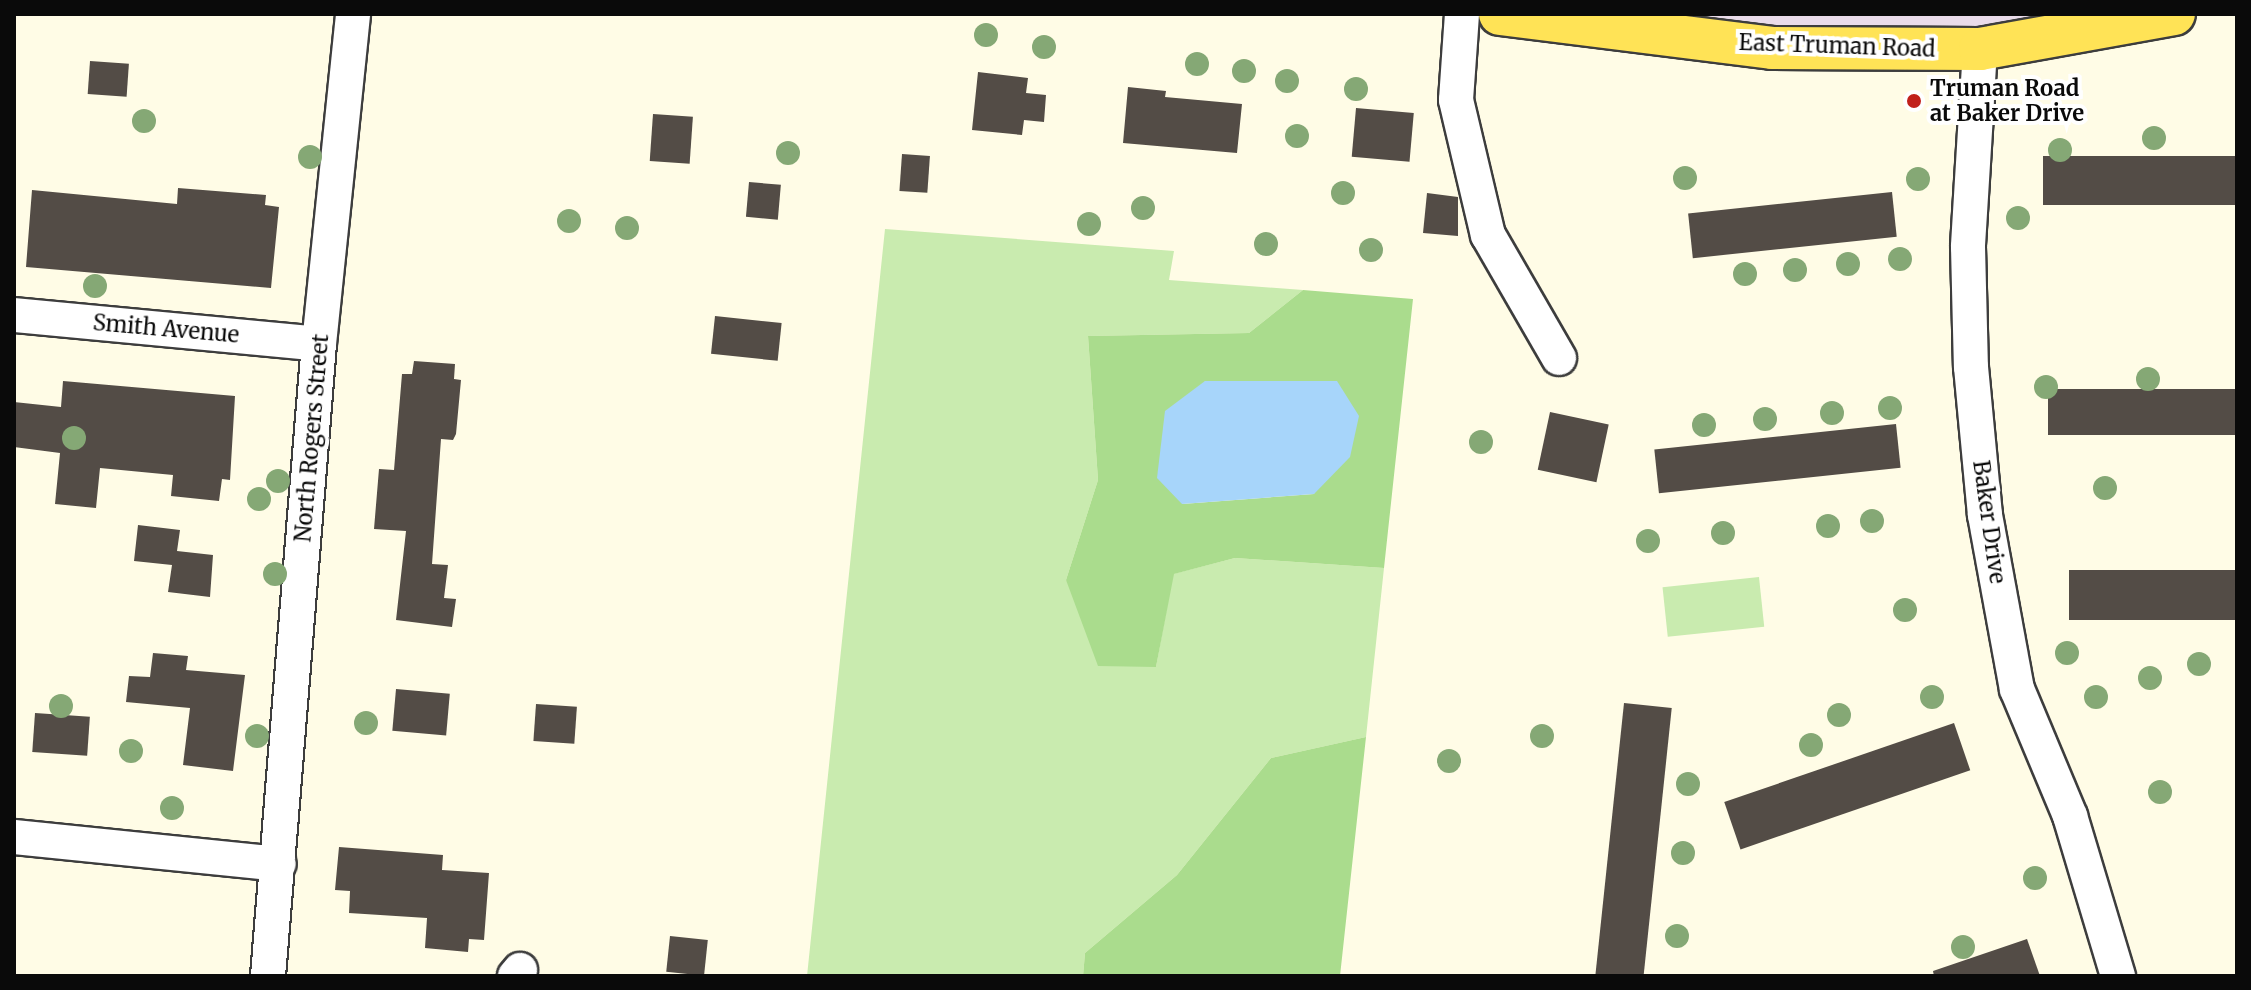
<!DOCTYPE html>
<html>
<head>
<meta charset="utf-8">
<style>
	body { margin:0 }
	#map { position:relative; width:2251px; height:990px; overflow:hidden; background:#fffce6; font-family:Merriweather,serif }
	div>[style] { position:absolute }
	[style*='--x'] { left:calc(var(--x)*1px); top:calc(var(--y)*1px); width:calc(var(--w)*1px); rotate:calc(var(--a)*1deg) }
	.industrial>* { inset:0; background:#eadcea }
	.green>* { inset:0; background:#c9ebaf; transform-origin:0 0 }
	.forest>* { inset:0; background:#aadc8d }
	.water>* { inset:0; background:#a7d5fa }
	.building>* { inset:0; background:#534c46; transform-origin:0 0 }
	.roads { filter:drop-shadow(2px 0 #3d3d3d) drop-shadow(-2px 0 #3d3d3d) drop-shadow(0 2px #3d3d3d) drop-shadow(0 -2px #3d3d3d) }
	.minor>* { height:34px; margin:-17px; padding:0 17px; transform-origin:17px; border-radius:17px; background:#fff }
	.major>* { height:42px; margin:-21px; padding:0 21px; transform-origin:21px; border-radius:21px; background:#ffe356 }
	.trees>* { width:24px; height:24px; margin:-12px; border-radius:50%; background:#85a875 }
	.dots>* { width:22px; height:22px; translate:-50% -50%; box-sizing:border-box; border:4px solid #fff; border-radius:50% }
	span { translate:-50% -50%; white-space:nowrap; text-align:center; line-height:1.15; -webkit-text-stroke:8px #fff; paint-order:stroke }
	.street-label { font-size:22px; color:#0a0a0a }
	.poi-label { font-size:22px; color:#0a0a0a; font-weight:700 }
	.left { translate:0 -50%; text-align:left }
	.frame { position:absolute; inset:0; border:16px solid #0a0a0a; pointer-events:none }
</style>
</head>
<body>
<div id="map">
	<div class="industrial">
		<div style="clip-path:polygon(1531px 14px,2136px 14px,1980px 49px)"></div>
	</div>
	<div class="green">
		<div style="clip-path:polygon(885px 229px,1174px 251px,1169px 280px,1303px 290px,1249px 333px,1088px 336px,1098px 480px,1066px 580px,1156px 667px,1173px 574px,1235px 558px,1384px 568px,1366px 737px,1271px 758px,1177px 875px,1085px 953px,1083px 976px,807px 976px)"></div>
		<div style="left:1759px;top:577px;width:50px;height:97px;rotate:84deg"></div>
	</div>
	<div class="forest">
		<div style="clip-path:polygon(evenodd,1303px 290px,1413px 299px,1384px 568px,1235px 558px,1174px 574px,1156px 667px,1098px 666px,1066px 580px,1098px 480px,1088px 336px,1249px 333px,1303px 290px,1205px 381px,1337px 381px,1314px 494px,1182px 504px,1205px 381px)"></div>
		<div style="clip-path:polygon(1366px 737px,1340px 976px,1083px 976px,1085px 953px,1177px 875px,1271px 758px)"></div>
	</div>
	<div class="water">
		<div style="clip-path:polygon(1205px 381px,1337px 381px,1359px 416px,1350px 457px,1314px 494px,1182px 504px,1157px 478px,1165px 411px)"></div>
	</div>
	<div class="building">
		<div style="left:90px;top:61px;width:39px;height:33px;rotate:4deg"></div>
		<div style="clip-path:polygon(978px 72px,1028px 78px,1026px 93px,1046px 95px,1044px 122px,1024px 120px,1022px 135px,972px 130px)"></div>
		<div style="clip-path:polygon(1128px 87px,1166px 91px,1165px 97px,1242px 104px,1237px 153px,1123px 143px)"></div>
		<div style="left:1356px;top:108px;width:58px;height:49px;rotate:5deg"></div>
		<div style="left:653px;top:114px;width:40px;height:47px;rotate:4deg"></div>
		<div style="left:902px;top:154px;width:28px;height:37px;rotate:4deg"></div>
		<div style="left:2237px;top:156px;width:49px;height:194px;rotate:90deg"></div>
		<div style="left:749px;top:182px;width:32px;height:35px;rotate:5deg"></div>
		<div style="clip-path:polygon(178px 188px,266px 195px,265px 205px,279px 207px,271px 288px,26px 267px,32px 190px,177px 204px)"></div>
		<div style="left:1892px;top:192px;width:45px;height:205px;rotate:84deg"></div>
		<div style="clip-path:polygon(1427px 193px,1458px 197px,1458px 236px,1423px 233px)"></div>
		<div style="left:715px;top:316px;width:67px;height:38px;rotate:6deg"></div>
		<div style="clip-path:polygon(414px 361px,455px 364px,454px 379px,461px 380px,456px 434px,453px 440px,441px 439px,432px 564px,448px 565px,444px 598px,456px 599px,452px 627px,396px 620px,406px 531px,374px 529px,379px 469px,394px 470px,402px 374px,412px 374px)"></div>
		<div style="clip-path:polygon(63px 381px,235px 396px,230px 480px,222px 479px,219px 501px,171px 496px,173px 475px,100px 468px,96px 508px,55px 504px,60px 453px,14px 447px,14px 402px,61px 407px)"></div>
		<div style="left:2237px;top:389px;width:46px;height:189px;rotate:90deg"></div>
		<div style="left:1550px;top:412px;width:60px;height:59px;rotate:12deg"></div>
		<div style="left:1896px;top:424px;width:44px;height:243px;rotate:84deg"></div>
		<div style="clip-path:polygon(138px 525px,180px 530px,177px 551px,213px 555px,210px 597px,168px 592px,172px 565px,134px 561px)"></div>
		<div style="left:2237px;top:570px;width:50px;height:168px;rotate:90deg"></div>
		<div style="clip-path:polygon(153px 653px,188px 656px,186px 670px,245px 675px,233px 771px,183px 765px,190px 708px,126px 702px,129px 676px,150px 677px)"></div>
		<div style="left:396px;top:689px;width:54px;height:42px;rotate:5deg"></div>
		<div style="left:1624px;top:703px;width:48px;height:274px;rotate:6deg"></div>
		<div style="left:536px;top:704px;width:41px;height:37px;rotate:4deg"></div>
		<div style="left:35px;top:713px;width:55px;height:39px;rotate:4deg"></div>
		<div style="left:1954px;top:723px;width:50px;height:243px;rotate:71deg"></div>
		<div style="clip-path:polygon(339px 847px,443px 855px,442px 870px,489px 873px,484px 940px,469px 939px,468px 952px,425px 948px,427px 918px,349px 913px,350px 891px,335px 890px)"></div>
		<div style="left:670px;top:936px;width:38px;height:36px;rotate:6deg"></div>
		<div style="clip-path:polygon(2027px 939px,2040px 976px,1934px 976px,1933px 971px)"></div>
	</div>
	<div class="roads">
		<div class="minor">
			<div style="--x:1462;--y:14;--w:86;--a:94"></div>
			<div style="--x:1456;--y:100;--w:139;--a:76.7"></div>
			<div style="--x:1488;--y:235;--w:142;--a:60"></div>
			<div style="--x:1980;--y:49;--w:198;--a:93.5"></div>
			<div style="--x:1968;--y:247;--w:120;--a:88.6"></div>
			<div style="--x:1971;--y:367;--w:149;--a:84.6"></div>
			<div style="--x:1985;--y:515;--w:177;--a:79.6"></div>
			<div style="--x:2017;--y:689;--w:138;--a:67.3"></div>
			<div style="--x:2070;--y:816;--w:167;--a:73.3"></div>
			<div style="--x:14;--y:315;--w:306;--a:5.4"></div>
			<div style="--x:14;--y:837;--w:266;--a:5.8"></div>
			<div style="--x:268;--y:976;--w:634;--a:-85.39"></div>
			<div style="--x:319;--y:344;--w:332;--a:-84.1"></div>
			<div style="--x:515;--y:976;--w:8;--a:-50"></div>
		</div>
		<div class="major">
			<div style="--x:1500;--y:14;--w:274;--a:7.1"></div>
			<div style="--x:1772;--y:48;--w:208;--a:0.3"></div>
			<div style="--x:1980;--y:49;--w:197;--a:-10.2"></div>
		</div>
	</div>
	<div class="trees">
		<div style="left:986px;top:35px"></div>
		<div style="left:1044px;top:47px"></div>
		<div style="left:1197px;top:64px"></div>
		<div style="left:1244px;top:71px"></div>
		<div style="left:1287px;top:81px"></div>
		<div style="left:1356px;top:89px"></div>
		<div style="left:144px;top:121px"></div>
		<div style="left:1297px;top:136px"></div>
		<div style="left:2154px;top:138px"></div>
		<div style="left:2060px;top:150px"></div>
		<div style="left:788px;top:153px"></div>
		<div style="left:310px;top:157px"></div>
		<div style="left:1685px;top:178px"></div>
		<div style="left:1918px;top:179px"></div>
		<div style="left:1343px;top:193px"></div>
		<div style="left:1143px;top:208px"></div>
		<div style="left:2018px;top:218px"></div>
		<div style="left:569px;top:221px"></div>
		<div style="left:1089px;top:224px"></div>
		<div style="left:627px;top:228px"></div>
		<div style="left:1266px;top:244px"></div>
		<div style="left:1371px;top:250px"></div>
		<div style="left:1900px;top:259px"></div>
		<div style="left:1848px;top:264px"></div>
		<div style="left:1795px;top:270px"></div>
		<div style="left:1745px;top:274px"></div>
		<div style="left:95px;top:286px"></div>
		<div style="left:2148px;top:379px"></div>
		<div style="left:2046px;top:387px"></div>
		<div style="left:1890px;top:408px"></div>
		<div style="left:1832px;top:413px"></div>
		<div style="left:1765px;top:419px"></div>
		<div style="left:1704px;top:425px"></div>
		<div style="left:74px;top:438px"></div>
		<div style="left:1481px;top:442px"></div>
		<div style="left:278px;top:481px"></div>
		<div style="left:2105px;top:488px"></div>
		<div style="left:259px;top:499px"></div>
		<div style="left:1872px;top:521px"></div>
		<div style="left:1828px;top:526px"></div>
		<div style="left:1723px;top:533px"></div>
		<div style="left:1648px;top:541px"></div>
		<div style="left:275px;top:574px"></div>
		<div style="left:1905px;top:610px"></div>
		<div style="left:2067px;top:653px"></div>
		<div style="left:2199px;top:664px"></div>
		<div style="left:2150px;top:678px"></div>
		<div style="left:1932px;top:697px"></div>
		<div style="left:2096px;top:697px"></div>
		<div style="left:61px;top:706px"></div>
		<div style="left:1839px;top:715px"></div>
		<div style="left:366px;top:723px"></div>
		<div style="left:257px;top:736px"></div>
		<div style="left:1542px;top:736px"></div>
		<div style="left:1811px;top:745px"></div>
		<div style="left:131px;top:751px"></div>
		<div style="left:1449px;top:761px"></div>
		<div style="left:1688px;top:784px"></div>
		<div style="left:2160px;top:792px"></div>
		<div style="left:172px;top:808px"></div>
		<div style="left:1683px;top:853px"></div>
		<div style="left:2035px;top:878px"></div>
		<div style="left:1677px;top:936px"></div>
		<div style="left:1963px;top:947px"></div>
	</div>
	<div class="dots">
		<div style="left:1914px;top:101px;background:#c1201b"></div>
	</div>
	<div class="street-label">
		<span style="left:1837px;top:46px;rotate:2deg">East Truman Road</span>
		<span style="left:166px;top:329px;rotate:5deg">Smith Avenue</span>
		<span style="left:312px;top:438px;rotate:-85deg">North Rogers Street</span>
		<span style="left:1989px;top:522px;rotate:82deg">Baker Drive</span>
	</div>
	<div class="poi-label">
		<span class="left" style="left:1930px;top:101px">Truman Road<br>at Baker Drive</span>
	</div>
	<div class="frame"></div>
</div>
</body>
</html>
